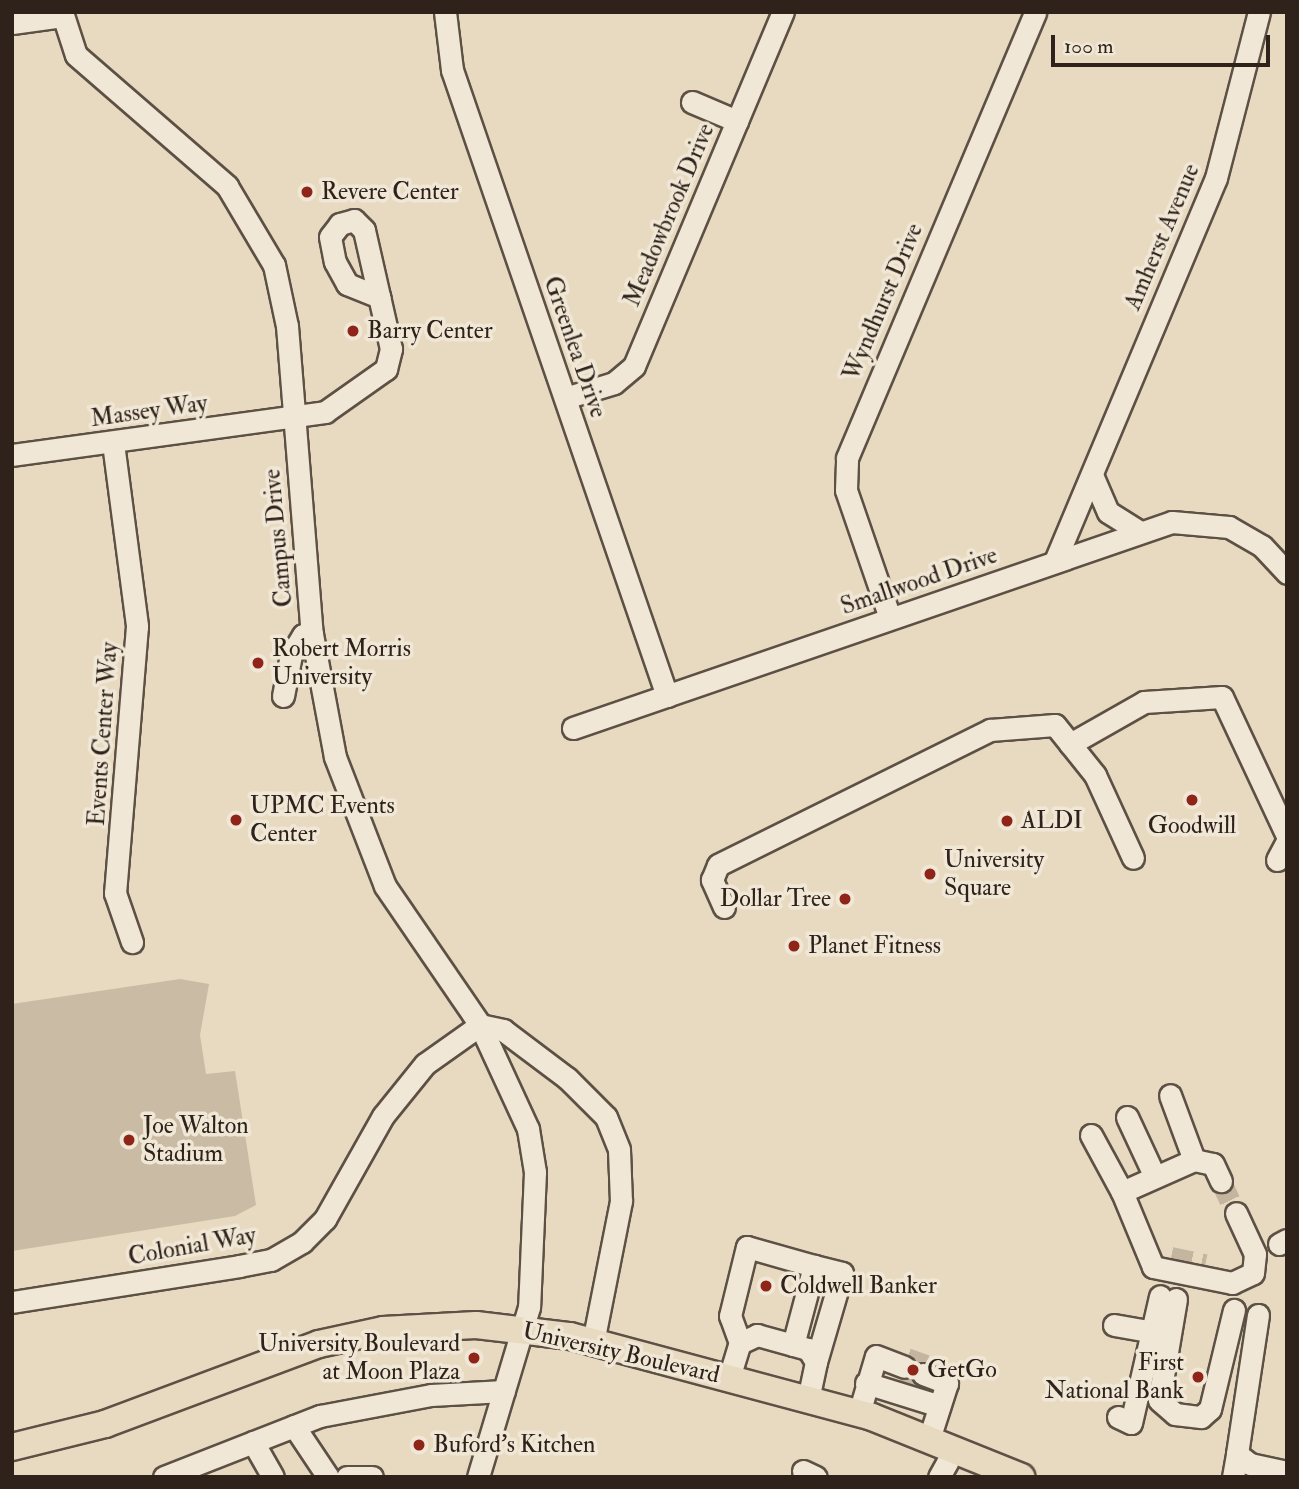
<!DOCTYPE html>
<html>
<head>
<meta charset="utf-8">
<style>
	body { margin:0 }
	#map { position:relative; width:1299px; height:1489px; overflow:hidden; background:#e8dac0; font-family:"IM FELL Double Pica",serif }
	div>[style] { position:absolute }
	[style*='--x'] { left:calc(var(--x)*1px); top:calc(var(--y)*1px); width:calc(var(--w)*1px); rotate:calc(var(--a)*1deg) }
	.green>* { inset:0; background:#c9bba4 }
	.minor-tunnel>* { height:21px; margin-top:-10.5px; transform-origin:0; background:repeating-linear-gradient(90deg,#c3b59f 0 21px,transparent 0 31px) }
	.roads { filter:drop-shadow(2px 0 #5d5044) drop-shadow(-2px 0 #5d5044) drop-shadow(0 2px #5d5044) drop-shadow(0 -2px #5d5044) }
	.minor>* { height:21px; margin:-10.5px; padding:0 10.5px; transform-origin:10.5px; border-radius:10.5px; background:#f0e7d6 }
	.major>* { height:26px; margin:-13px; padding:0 13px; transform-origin:13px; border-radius:13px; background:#e8dac0 }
	.dots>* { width:19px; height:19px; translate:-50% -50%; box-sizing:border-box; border:4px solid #f0e7d6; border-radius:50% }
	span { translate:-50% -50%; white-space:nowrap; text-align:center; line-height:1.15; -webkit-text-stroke:7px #f0e7d6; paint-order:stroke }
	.poi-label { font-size:24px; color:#2f221a }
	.left { translate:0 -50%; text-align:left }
	.right { translate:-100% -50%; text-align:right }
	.street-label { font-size:24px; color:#2f221a }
	.frame { position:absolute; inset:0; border:14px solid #2f221a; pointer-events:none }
	.scale { position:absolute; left:1051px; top:35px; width:219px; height:32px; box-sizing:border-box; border:4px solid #2f221a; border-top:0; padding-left:9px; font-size:21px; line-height:24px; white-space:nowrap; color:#2f221a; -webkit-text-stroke:5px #f0e7d6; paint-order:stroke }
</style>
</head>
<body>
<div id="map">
	<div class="green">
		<div style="clip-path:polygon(180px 979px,209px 984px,200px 1035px,206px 1074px,235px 1071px,256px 1205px,235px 1216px,12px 1251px,12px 1004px)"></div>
	</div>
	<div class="minor-tunnel">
		<div style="--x:1221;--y:1181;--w:35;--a:65"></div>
		<div style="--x:1171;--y:1257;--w:35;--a:12"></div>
		<div style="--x:907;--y:1358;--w:20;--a:20"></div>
		<div style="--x:900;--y:1378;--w:20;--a:20"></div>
	</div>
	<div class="roads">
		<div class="minor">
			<div style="--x:62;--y:12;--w:45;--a:72"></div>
			<div style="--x:76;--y:55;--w:200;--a:40.9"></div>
			<div style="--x:227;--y:186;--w:92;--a:59.3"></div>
			<div style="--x:274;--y:265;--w:62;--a:78"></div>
			<div style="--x:287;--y:326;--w:309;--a:85.4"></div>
			<div style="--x:312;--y:634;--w:125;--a:79.4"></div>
			<div style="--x:335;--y:757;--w:138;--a:68.8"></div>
			<div style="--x:385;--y:886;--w:168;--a:55.6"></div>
			<div style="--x:480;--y:1025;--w:115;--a:65.2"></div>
			<div style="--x:528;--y:1129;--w:44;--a:80.8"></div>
			<div style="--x:535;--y:1172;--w:135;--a:92.5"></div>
			<div style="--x:529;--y:1307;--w:177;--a:106.7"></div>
			<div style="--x:445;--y:12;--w:58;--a:83.1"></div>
			<div style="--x:452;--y:70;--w:662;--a:71.04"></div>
			<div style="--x:12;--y:23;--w:51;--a:-7.8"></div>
			<div style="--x:692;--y:102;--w:49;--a:22.9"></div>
			<div style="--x:565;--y:398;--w:51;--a:-17"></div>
			<div style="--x:614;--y:383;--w:26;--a:-40"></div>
			<div style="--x:634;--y:366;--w:384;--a:-67.2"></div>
			<div style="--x:113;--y:443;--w:185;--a:82.5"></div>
			<div style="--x:137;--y:626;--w:268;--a:94.7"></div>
			<div style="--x:115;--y:893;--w:52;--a:70.9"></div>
			<div style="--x:12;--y:455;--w:316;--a:-7.8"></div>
			<div style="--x:325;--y:412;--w:75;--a:-35.2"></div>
			<div style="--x:386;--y:369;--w:21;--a:-76"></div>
			<div style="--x:391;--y:349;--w:122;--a:-102.8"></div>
			<div style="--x:364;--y:230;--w:14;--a:-135"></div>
			<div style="--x:354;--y:220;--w:15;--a:164"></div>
			<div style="--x:340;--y:224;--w:16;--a:128"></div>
			<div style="--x:330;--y:237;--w:25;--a:79"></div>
			<div style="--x:335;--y:262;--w:25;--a:61"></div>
			<div style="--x:347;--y:284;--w:35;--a:22"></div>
			<div style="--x:1092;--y:475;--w:40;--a:66.6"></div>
			<div style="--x:1108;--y:512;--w:38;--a:32"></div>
			<div style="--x:1055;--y:561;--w:415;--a:-67.2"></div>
			<div style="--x:1216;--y:178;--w:171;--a:-75.5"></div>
			<div style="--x:890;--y:618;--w:135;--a:-109"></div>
			<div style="--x:846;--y:490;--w:32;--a:-88"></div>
			<div style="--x:847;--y:458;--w:484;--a:-67.1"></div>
			<div style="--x:283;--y:696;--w:42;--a:-79"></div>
			<div style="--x:291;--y:655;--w:23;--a:-59"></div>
			<div style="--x:303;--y:635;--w:9;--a:-6"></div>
			<div style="--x:573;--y:728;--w:633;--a:-18.98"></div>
			<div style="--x:1172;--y:522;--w:57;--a:5"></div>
			<div style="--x:1229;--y:527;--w:38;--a:30"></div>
			<div style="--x:1262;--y:546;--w:37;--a:47"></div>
			<div style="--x:1070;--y:744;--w:85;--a:-29.6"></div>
			<div style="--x:1144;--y:702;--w:78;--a:-3.7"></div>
			<div style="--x:1222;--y:697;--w:153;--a:64.9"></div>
			<div style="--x:1277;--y:860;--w:21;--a:-62"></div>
			<div style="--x:724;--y:907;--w:30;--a:-114"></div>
			<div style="--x:712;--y:880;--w:16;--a:-68"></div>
			<div style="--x:718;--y:865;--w:304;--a:-26.4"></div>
			<div style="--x:990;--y:730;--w:65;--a:-4.4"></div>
			<div style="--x:1055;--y:725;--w:64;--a:51.3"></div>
			<div style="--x:1095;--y:775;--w:91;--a:65.4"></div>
			<div style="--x:1127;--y:1117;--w:66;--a:65"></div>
			<div style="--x:1091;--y:1135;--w:65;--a:61.5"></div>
			<div style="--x:1122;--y:1192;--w:79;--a:-24"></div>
			<div style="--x:1194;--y:1160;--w:69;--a:-110.3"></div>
			<div style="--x:1194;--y:1160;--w:19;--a:12"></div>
			<div style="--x:1213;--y:1164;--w:19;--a:65"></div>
			<div style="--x:1122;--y:1192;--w:81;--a:67.5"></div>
			<div style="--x:1153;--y:1267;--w:81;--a:11.4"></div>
			<div style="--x:1232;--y:1283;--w:23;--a:-25"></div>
			<div style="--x:1253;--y:1273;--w:19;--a:-84"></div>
			<div style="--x:1255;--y:1254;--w:45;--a:-114.9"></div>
			<div style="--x:1279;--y:1244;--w:9;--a:-27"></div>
			<div style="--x:1176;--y:1299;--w:102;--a:99.6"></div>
			<div style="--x:1159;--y:1400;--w:21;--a:41"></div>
			<div style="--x:1175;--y:1414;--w:26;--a:7"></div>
			<div style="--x:1201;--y:1417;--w:12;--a:-42"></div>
			<div style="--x:1210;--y:1409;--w:102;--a:-76.4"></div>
			<div style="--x:12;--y:1302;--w:230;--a:-9"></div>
			<div style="--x:239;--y:1266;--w:33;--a:-11"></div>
			<div style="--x:271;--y:1260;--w:36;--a:-30"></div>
			<div style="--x:302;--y:1242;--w:33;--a:-45"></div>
			<div style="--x:325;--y:1219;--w:118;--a:-60.6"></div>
			<div style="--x:383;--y:1116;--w:67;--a:-51.1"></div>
			<div style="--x:425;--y:1064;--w:67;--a:-35.3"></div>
			<div style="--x:480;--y:1025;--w:24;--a:12"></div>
			<div style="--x:503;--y:1030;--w:80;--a:36.9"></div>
			<div style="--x:567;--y:1078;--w:55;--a:45"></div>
			<div style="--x:606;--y:1117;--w:35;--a:68"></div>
			<div style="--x:619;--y:1150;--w:51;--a:87.8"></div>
			<div style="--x:621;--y:1201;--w:144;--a:101.2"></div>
			<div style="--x:1258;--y:1315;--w:141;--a:98.6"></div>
			<div style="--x:1237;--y:1454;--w:16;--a:38"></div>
			<div style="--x:1250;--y:1464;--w:38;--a:12"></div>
			<div style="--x:1114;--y:1325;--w:39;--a:10"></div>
			<div style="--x:740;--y:1343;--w:29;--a:-110"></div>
			<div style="--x:730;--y:1316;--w:71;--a:-76.2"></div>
			<div style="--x:747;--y:1247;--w:70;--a:15.8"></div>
			<div style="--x:793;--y:1345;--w:82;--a:-75.1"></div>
			<div style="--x:814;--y:1266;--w:29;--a:14"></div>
			<div style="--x:842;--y:1273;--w:93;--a:106.3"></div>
			<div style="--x:923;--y:1374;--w:26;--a:21"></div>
			<div style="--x:947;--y:1383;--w:56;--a:107.8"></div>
			<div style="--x:729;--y:1378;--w:37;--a:-73"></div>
			<div style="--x:740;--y:1343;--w:19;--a:-25"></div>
			<div style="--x:757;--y:1335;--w:53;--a:15.4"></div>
			<div style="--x:808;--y:1349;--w:15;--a:58"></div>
			<div style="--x:816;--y:1362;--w:39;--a:102"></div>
			<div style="--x:866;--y:1383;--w:77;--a:17.3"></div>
			<div style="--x:859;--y:1413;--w:59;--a:-73.4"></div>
			<div style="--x:876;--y:1356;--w:30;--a:21"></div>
			<div style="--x:1118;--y:1417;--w:14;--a:25"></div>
			<div style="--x:1131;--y:1423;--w:130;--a:-77.1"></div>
			<div style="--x:294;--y:1426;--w:61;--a:56.3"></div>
			<div style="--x:253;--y:1442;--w:40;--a:60.3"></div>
			<div style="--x:803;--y:1471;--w:14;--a:25"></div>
			<div style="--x:164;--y:1477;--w:168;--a:-21.4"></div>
			<div style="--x:320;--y:1416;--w:113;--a:-10.7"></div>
			<div style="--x:431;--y:1395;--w:73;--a:-3.1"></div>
			<div style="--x:347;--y:1477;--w:25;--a:0"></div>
			<div style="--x:939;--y:1477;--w:18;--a:-61"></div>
			<div style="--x:1233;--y:1477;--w:23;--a:-80"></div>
		</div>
		<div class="major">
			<div style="--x:12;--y:1447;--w:96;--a:-13.9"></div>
			<div style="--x:105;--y:1424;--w:228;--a:-20.5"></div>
			<div style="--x:319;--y:1344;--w:66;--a:-12.3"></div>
			<div style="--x:383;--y:1330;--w:93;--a:-3.1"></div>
			<div style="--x:476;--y:1325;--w:95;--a:6.7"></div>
			<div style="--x:570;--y:1336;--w:313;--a:15"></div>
			<div style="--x:872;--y:1417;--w:161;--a:21.9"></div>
		</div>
	</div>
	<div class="dots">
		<div style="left:307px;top:192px;background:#8f2418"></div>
		<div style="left:353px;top:331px;background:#8f2418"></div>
		<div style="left:258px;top:663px;background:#8f2418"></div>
		<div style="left:1192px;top:800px;background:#8f2418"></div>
		<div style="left:236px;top:820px;background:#8f2418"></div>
		<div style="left:1007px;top:821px;background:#8f2418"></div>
		<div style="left:930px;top:874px;background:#8f2418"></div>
		<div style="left:845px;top:899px;background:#8f2418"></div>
		<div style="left:794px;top:946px;background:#8f2418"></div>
		<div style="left:129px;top:1140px;background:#8f2418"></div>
		<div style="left:766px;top:1286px;background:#8f2418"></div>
		<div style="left:474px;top:1358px;background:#8f2418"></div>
		<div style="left:913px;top:1370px;background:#8f2418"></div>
		<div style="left:1198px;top:1377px;background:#8f2418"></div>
		<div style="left:419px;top:1445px;background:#8f2418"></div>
	</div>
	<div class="poi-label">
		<span class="left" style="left:321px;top:192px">Revere Center</span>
		<span class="left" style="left:367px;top:331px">Barry Center</span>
		<span class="left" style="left:272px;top:663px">Robert Morris<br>University</span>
		<span class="left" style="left:250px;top:820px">UPMC Events<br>Center</span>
		<span class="left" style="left:1021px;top:821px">ALDI</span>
		<span style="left:1192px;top:826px">Goodwill</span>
		<span class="left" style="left:944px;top:874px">University<br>Square</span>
		<span class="right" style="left:831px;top:899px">Dollar Tree</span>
		<span class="left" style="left:808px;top:946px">Planet Fitness</span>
		<span class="left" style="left:143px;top:1140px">Joe Walton<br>Stadium</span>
		<span class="left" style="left:780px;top:1286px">Coldwell Banker</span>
		<span class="right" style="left:460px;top:1358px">University Boulevard<br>at Moon Plaza</span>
		<span class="right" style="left:1184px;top:1377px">First<br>National Bank</span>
		<span class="left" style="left:927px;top:1370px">GetGo</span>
		<span class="left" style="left:433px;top:1445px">Buford's Kitchen</span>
	</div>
	<div class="street-label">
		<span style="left:669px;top:215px;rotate:-67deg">Meadowbrook Drive</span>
		<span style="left:1162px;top:237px;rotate:-67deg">Amherst Avenue</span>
		<span style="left:883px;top:302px;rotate:-67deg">Wyndhurst Drive</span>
		<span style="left:575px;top:347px;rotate:71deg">Greenlea Drive</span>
		<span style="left:149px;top:411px;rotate:-8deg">Massey Way</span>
		<span style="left:278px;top:538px;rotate:-95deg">Campus Drive</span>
		<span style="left:919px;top:581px;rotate:-19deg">Smallwood Drive</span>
		<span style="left:103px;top:734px;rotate:-86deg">Events Center Way</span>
		<span style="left:192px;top:1246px;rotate:-10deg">Colonial Way</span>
		<span style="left:621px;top:1353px;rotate:13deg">University Boulevard</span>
	</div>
	<div class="frame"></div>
	<div class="scale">100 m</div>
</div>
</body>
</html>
